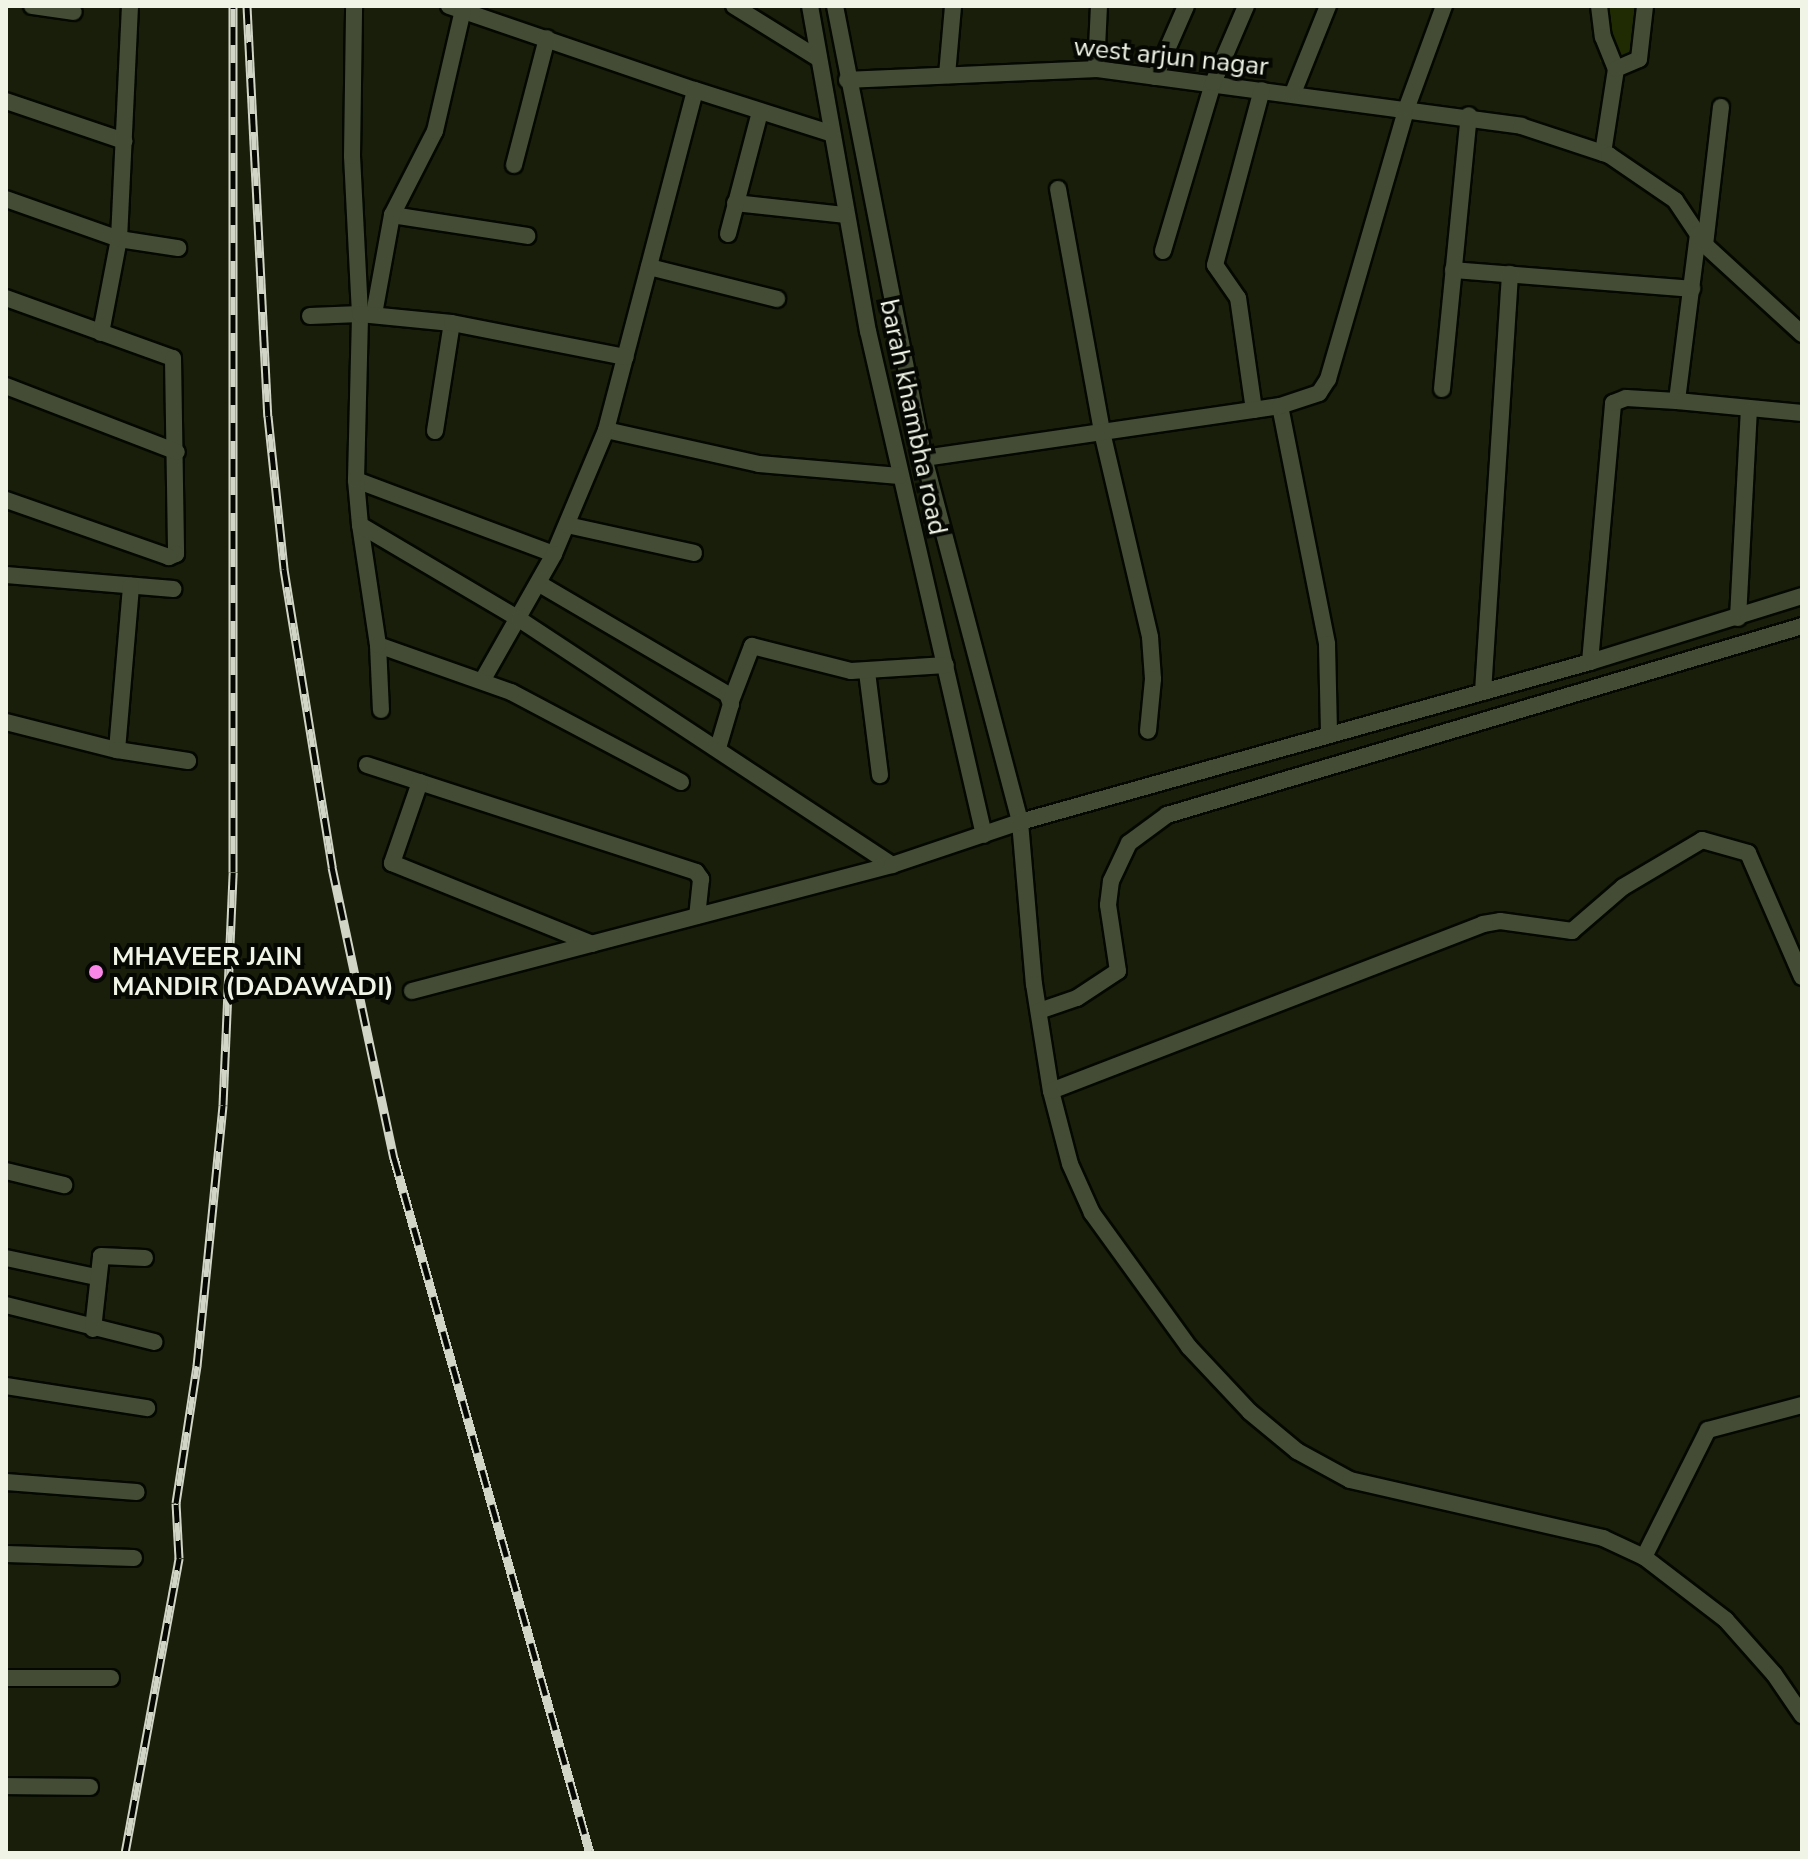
<!DOCTYPE html>
<html>
<head>
<meta charset="utf-8">
<style>
	body { margin:0 }
	#map { position:relative; width:1808px; height:1859px; overflow:hidden; background:#181e09; font-family:"Nunito Sans",sans-serif }
	div>[style] { position:absolute }
	[style*='--x'] { left:calc(var(--x)*1px); top:calc(var(--y)*1px); width:calc(var(--w)*1px); rotate:calc(var(--a)*1deg) }
	.green>* { inset:0; background:#202b03; transform-origin:0 0 }
	.roads { filter:drop-shadow(2px 0 #040800) drop-shadow(-2px 0 #040800) drop-shadow(0 2px #040800) drop-shadow(0 -2px #040800) }
	.minor>* { height:16px; margin:-8px; padding:0 8px; transform-origin:8px; border-radius:8px; background:#444c35 }
	.rail>* { height:9px; margin-top:-4.5px; transform-origin:0; background:repeating-linear-gradient(90deg,#050702 0 18px,#d0d5c6 0 36px); box-sizing:border-box; border-block:2px solid #d0d5c6 }
	.dots>* { width:22px; height:22px; translate:-50% -50%; box-sizing:border-box; border:4px solid #050702; border-radius:50% }
	span { translate:-50% -50%; white-space:nowrap; text-align:center; line-height:1.15; -webkit-text-stroke:8px #050702; paint-order:stroke }
	.street-label { font-size:26px; color:#eff4e6 }
	.poi-label { font-size:26px; color:#eff4e6; font-weight:700 }
	.left { translate:0 -50%; text-align:left }
	.frame { position:absolute; inset:0; border:8px solid #eff4e6; pointer-events:none }
</style>
</head>
<body>
<div id="map">
	<div class="green">
		<div style="left:1600px;top:6px;width:49px;height:56px"></div>
	</div>
	<div class="roads">
		<div class="minor">
			<div style="--x:32;--y:6;--w:42;--a:8.1"></div>
			<div style="--x:449;--y:6;--w:260;--a:18.9"></div>
			<div style="--x:734;--y:6;--w:97;--a:31.9"></div>
			<div style="--x:810;--y:6;--w:330;--a:79.9"></div>
			<div style="--x:868;--y:331;--w:517;--a:77.04"></div>
			<div style="--x:835;--y:6;--w:461;--a:78.9"></div>
			<div style="--x:924;--y:458;--w:376;--a:75.2"></div>
			<div style="--x:1020;--y:822;--w:163;--a:85.1"></div>
			<div style="--x:1034;--y:984;--w:108;--a:81"></div>
			<div style="--x:1051;--y:1091;--w:75;--a:75.4"></div>
			<div style="--x:1070;--y:1164;--w:54;--a:65.8"></div>
			<div style="--x:1092;--y:1213;--w:165;--a:54.1"></div>
			<div style="--x:1189;--y:1347;--w:89;--a:46.8"></div>
			<div style="--x:1250;--y:1412;--w:61;--a:39.7"></div>
			<div style="--x:1297;--y:1451;--w:60;--a:28.7"></div>
			<div style="--x:1350;--y:1480;--w:260;--a:12.9"></div>
			<div style="--x:1603;--y:1538;--w:45;--a:24.9"></div>
			<div style="--x:1644;--y:1557;--w:103;--a:37.5"></div>
			<div style="--x:1726;--y:1620;--w:72;--a:48.4"></div>
			<div style="--x:1774;--y:1674;--w:50;--a:55.7"></div>
			<div style="--x:1599;--y:6;--w:31;--a:83"></div>
			<div style="--x:1603;--y:37;--w:35;--a:68"></div>
			<div style="--x:1616;--y:69;--w:85;--a:98.8"></div>
			<div style="--x:1096;--y:69;--w:63;--a:-87.3"></div>
			<div style="--x:1616;--y:69;--w:25;--a:-23"></div>
			<div style="--x:1639;--y:59;--w:53;--a:-83.5"></div>
			<div style="--x:947;--y:75;--w:69;--a:-85"></div>
			<div style="--x:1155;--y:77;--w:77;--a:-66.4"></div>
			<div style="--x:847;--y:80;--w:249;--a:-2.5"></div>
			<div style="--x:1096;--y:69;--w:429;--a:7.6"></div>
			<div style="--x:1521;--y:126;--w:93;--a:18.2"></div>
			<div style="--x:1609;--y:155;--w:80;--a:34.3"></div>
			<div style="--x:1675;--y:200;--w:54;--a:56.3"></div>
			<div style="--x:1705;--y:245;--w:132;--a:42.5"></div>
			<div style="--x:1293;--y:93;--w:94;--a:-68.1"></div>
			<div style="--x:6;--y:101;--w:125;--a:18.7"></div>
			<div style="--x:514;--y:165;--w:131;--a:-75.4"></div>
			<div style="--x:1058;--y:189;--w:247;--a:79.7"></div>
			<div style="--x:1102;--y:432;--w:211;--a:76.8"></div>
			<div style="--x:1150;--y:637;--w:42;--a:85.9"></div>
			<div style="--x:1153;--y:679;--w:52;--a:95.5"></div>
			<div style="--x:6;--y:199;--w:120;--a:19.5"></div>
			<div style="--x:119;--y:239;--w:60;--a:8.7"></div>
			<div style="--x:735;--y:203;--w:112;--a:6.2"></div>
			<div style="--x:392;--y:215;--w:137;--a:8.8"></div>
			<div style="--x:728;--y:234;--w:126;--a:-75.3"></div>
			<div style="--x:1698;--y:234;--w:168;--a:97.2"></div>
			<div style="--x:1677;--y:401;--w:126;--a:5.5"></div>
			<div style="--x:1705;--y:245;--w:139;--a:-83.4"></div>
			<div style="--x:1163;--y:251;--w:175;--a:-73.4"></div>
			<div style="--x:1213;--y:83;--w:84;--a:-66.8"></div>
			<div style="--x:649;--y:267;--w:132;--a:14"></div>
			<div style="--x:1453;--y:270;--w:240;--a:4.5"></div>
			<div style="--x:6;--y:298;--w:177;--a:19.8"></div>
			<div style="--x:173;--y:358;--w:196;--a:89.1"></div>
			<div style="--x:176;--y:554;--w:8;--a:157"></div>
			<div style="--x:169;--y:557;--w:173;--a:-160.7"></div>
			<div style="--x:374;--y:314;--w:101;--a:-79.7"></div>
			<div style="--x:392;--y:215;--w:94;--a:-62.9"></div>
			<div style="--x:435;--y:131;--w:124;--a:-77"></div>
			<div style="--x:310;--y:316;--w:50;--a:-2.3"></div>
			<div style="--x:360;--y:314;--w:158;--a:-92.9"></div>
			<div style="--x:352;--y:156;--w:150;--a:-89.2"></div>
			<div style="--x:101;--y:333;--w:96;--a:-79.2"></div>
			<div style="--x:119;--y:239;--w:233;--a:-87.3"></div>
			<div style="--x:6;--y:386;--w:183;--a:21.1"></div>
			<div style="--x:1442;--y:389;--w:275;--a:-84.4"></div>
			<div style="--x:1280;--y:406;--w:243;--a:78.8"></div>
			<div style="--x:1327;--y:644;--w:90;--a:88.7"></div>
			<div style="--x:1254;--y:410;--w:113;--a:-98.1"></div>
			<div style="--x:1238;--y:298;--w:40;--a:-124.9"></div>
			<div style="--x:1215;--y:265;--w:181;--a:-75"></div>
			<div style="--x:606;--y:430;--w:157;--a:12.5"></div>
			<div style="--x:759;--y:464;--w:141;--a:4.9"></div>
			<div style="--x:435;--y:431;--w:109;--a:-81.1"></div>
			<div style="--x:924;--y:458;--w:360;--a:-8.3"></div>
			<div style="--x:1280;--y:406;--w:41;--a:-18.4"></div>
			<div style="--x:1319;--y:393;--w:17;--a:-57"></div>
			<div style="--x:1328;--y:379;--w:283;--a:-73.8"></div>
			<div style="--x:1407;--y:107;--w:108;--a:-69.9"></div>
			<div style="--x:356;--y:480;--w:211;--a:20.5"></div>
			<div style="--x:554;--y:554;--w:134;--a:-67.2"></div>
			<div style="--x:606;--y:430;--w:351;--a:-75.3"></div>
			<div style="--x:695;--y:90;--w:142;--a:17.7"></div>
			<div style="--x:360;--y:525;--w:45;--a:-95.1"></div>
			<div style="--x:356;--y:480;--w:166;--a:-88.6"></div>
			<div style="--x:360;--y:314;--w:92;--a:5.6"></div>
			<div style="--x:452;--y:323;--w:177;--a:11.1"></div>
			<div style="--x:567;--y:525;--w:130;--a:12.4"></div>
			<div style="--x:6;--y:575;--w:168;--a:4.8"></div>
			<div style="--x:538;--y:583;--w:219;--a:30.4"></div>
			<div style="--x:727;--y:694;--w:11;--a:68"></div>
			<div style="--x:731;--y:704;--w:46;--a:106.5"></div>
			<div style="--x:1738;--y:618;--w:207;--a:-87"></div>
			<div style="--x:378;--y:645;--w:65;--a:87.4"></div>
			<div style="--x:1590;--y:662;--w:260;--a:-84.9"></div>
			<div style="--x:1613;--y:403;--w:14;--a:-21"></div>
			<div style="--x:1626;--y:398;--w:51;--a:3.4"></div>
			<div style="--x:867;--y:672;--w:104;--a:82.8"></div>
			<div style="--x:482;--y:681;--w:146;--a:-60.4"></div>
			<div style="--x:1483;--y:692;--w:419;--a:-86.3"></div>
			<div style="--x:731;--y:701;--w:59;--a:-69.1"></div>
			<div style="--x:752;--y:646;--w:102;--a:14.2"></div>
			<div style="--x:851;--y:671;--w:95;--a:-3.6"></div>
			<div style="--x:6;--y:722;--w:114;--a:14.2"></div>
			<div style="--x:117;--y:750;--w:165;--a:-85.1"></div>
			<div style="--x:117;--y:750;--w:72;--a:8.8"></div>
			<div style="--x:367;--y:765;--w:346;--a:18"></div>
			<div style="--x:696;--y:872;--w:9;--a:54"></div>
			<div style="--x:701;--y:879;--w:37;--a:96"></div>
			<div style="--x:420;--y:782;--w:86;--a:109.1"></div>
			<div style="--x:392;--y:863;--w:216;--a:22"></div>
			<div style="--x:681;--y:782;--w:192;--a:-152.1"></div>
			<div style="--x:511;--y:692;--w:141;--a:-160.5"></div>
			<div style="--x:378;--y:645;--w:121;--a:-98.5"></div>
			<div style="--x:360;--y:525;--w:185;--a:30.6"></div>
			<div style="--x:519;--y:619;--w:447;--a:33.4"></div>
			<div style="--x:412;--y:991;--w:496;--a:-14.7"></div>
			<div style="--x:892;--y:865;--w:135;--a:-18.6"></div>
			<div style="--x:1020;--y:822;--w:592;--a:-15.68"></div>
			<div style="--x:1590;--y:662;--w:222;--a:-17.3"></div>
			<div style="--x:1039;--y:1011;--w:40;--a:-18.9"></div>
			<div style="--x:1077;--y:998;--w:49;--a:-33.4"></div>
			<div style="--x:1118;--y:971;--w:67;--a:-98.6"></div>
			<div style="--x:1108;--y:905;--w:24;--a:-83"></div>
			<div style="--x:1111;--y:881;--w:42;--a:-64.7"></div>
			<div style="--x:1129;--y:843;--w:47;--a:-36.4"></div>
			<div style="--x:1167;--y:815;--w:663;--a:-16.57"></div>
			<div style="--x:1051;--y:1091;--w:463;--a:-21.1"></div>
			<div style="--x:1483;--y:924;--w:17;--a:-10"></div>
			<div style="--x:1500;--y:921;--w:73;--a:7.9"></div>
			<div style="--x:1572;--y:931;--w:67;--a:-40.8"></div>
			<div style="--x:1623;--y:887;--w:92;--a:-30.7"></div>
			<div style="--x:1702;--y:840;--w:48;--a:15.8"></div>
			<div style="--x:1748;--y:853;--w:135;--a:66.5"></div>
			<div style="--x:6;--y:1171;--w:60;--a:13.6"></div>
			<div style="--x:6;--y:1258;--w:92;--a:11.9"></div>
			<div style="--x:6;--y:1305;--w:153;--a:14"></div>
			<div style="--x:93;--y:1329;--w:73;--a:-83.7"></div>
			<div style="--x:101;--y:1256;--w:44;--a:2.6"></div>
			<div style="--x:6;--y:1386;--w:143;--a:8.9"></div>
			<div style="--x:6;--y:1482;--w:131;--a:4.4"></div>
			<div style="--x:6;--y:1554;--w:128;--a:1.8"></div>
			<div style="--x:1644;--y:1557;--w:142;--a:-63.3"></div>
			<div style="--x:1708;--y:1430;--w:97;--a:-14.9"></div>
			<div style="--x:6;--y:1678;--w:105;--a:0"></div>
			<div style="--x:6;--y:1786;--w:84;--a:0.7"></div>
		</div>
	</div>
	<div class="rail">
		<div style="--x:247;--y:6;--w:411;--a:87.1"></div>
		<div style="--x:268;--y:416;--w:154;--a:84"></div>
		<div style="--x:284;--y:569;--w:302;--a:80.8"></div>
		<div style="--x:332;--y:867;--w:298;--a:78"></div>
		<div style="--x:394;--y:1158;--w:722;--a:74.25"></div>
		<div style="--x:125;--y:1853;--w:300;--a:-79.6"></div>
		<div style="--x:179;--y:1558;--w:55;--a:-93.1"></div>
		<div style="--x:176;--y:1503;--w:139;--a:-81.3"></div>
		<div style="--x:197;--y:1366;--w:262;--a:-84.3"></div>
		<div style="--x:223;--y:1105;--w:233;--a:-87.5"></div>
		<div style="--x:233;--y:872;--w:866;--a:-90"></div>
	</div>
	<div class="dots">
		<div style="left:96px;top:972px;background:#fa87e7"></div>
	</div>
	<div class="street-label">
		<span style="left:1171px;top:57px;rotate:6deg">west arjun nagar</span>
		<span style="left:913px;top:417px;rotate:78deg">barah khambha road</span>
	</div>
	<div class="poi-label">
		<span class="left" style="left:112px;top:972px">MHAVEER JAIN<br>MANDIR (DADAWADI)</span>
	</div>
	<div class="frame"></div>
</div>
</body>
</html>
